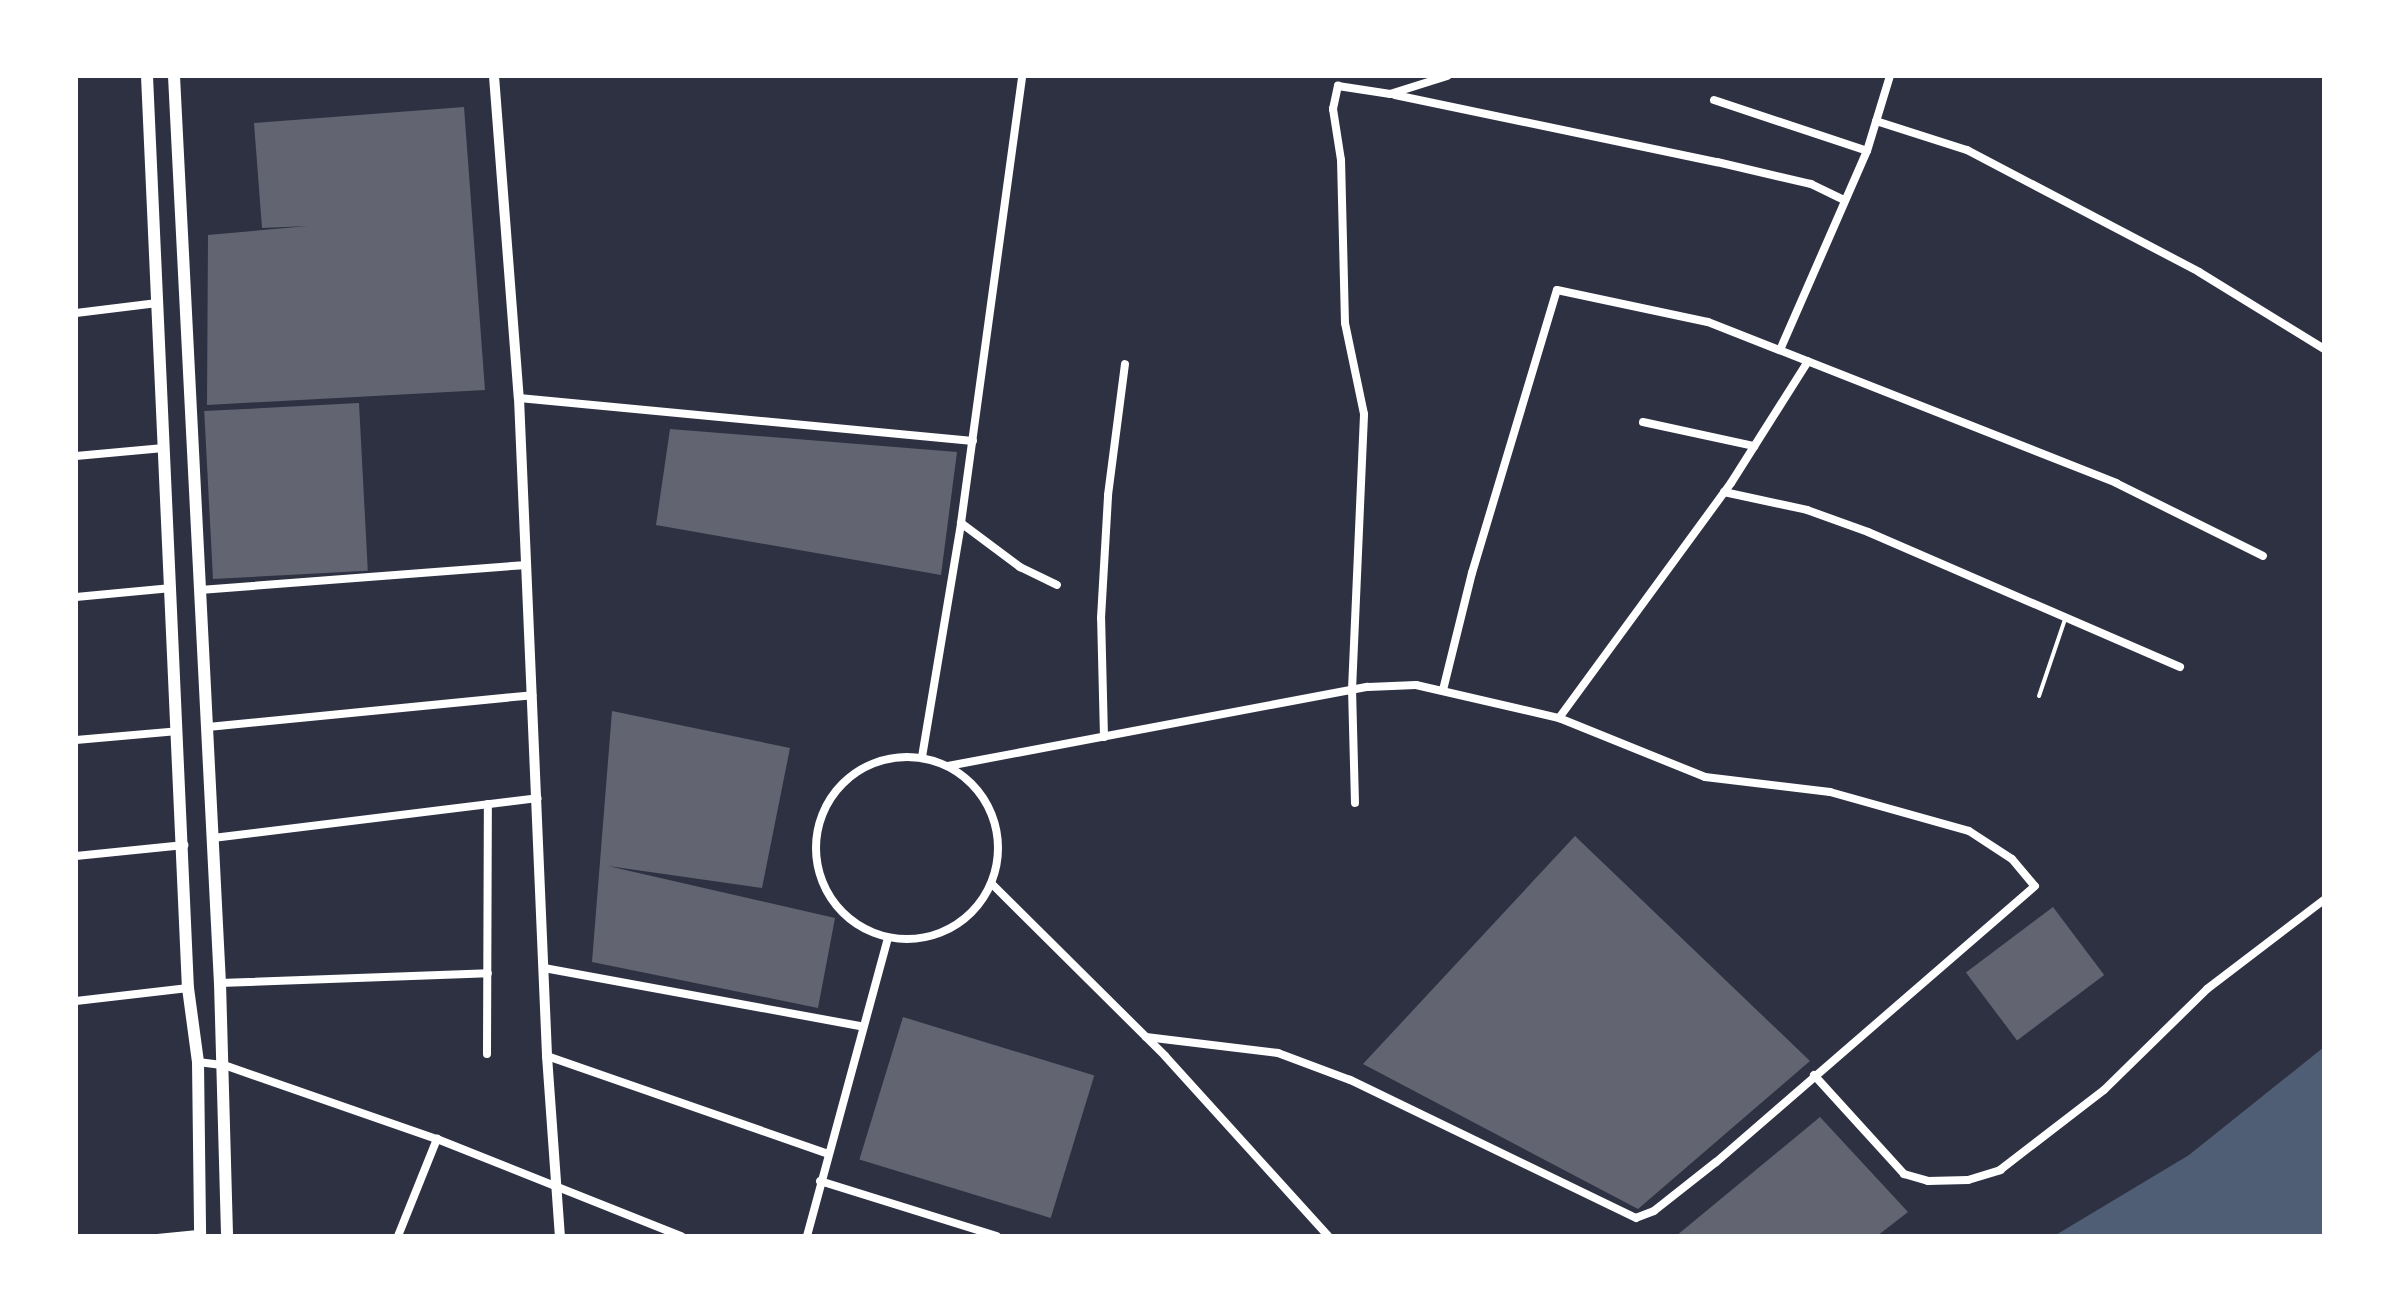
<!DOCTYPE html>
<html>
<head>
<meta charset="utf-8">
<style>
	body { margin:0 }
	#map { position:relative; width:2400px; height:1312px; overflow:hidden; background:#2d3142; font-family:Karla,sans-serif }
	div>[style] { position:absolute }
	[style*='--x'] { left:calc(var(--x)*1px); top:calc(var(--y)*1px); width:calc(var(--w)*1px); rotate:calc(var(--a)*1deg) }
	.water>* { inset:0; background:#4f5d75 }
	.building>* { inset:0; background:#626471; transform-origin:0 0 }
	.service>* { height:4px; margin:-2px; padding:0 2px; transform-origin:2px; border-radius:2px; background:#fff }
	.minor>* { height:8px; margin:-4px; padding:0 4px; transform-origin:4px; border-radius:4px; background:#fff }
	.minor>.ring { margin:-4px; padding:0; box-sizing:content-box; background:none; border:8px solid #fff; border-radius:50% }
	.tertiary>* { height:10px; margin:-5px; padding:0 5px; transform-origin:5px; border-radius:5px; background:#fff }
	.secondary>* { height:12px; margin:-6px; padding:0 6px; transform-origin:6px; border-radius:6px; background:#fff }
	span { translate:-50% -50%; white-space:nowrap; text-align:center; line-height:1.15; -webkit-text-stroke:7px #fff; paint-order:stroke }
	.frame { position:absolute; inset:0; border:78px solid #fff; pointer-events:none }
</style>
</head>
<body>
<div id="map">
	<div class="water">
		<div style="clip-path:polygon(2324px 1047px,2324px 1236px,2054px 1236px,2189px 1155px)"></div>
	</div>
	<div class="building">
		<div style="clip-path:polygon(464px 107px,485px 390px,207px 405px,208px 235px,308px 226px,262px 228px,254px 123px)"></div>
		<div style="left:359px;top:403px;width:168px;height:155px;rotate:87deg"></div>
		<div style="clip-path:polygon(670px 429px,957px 452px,941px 575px,656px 525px)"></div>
		<div style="clip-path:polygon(612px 711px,790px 748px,762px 888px,608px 866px,835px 918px,818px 1008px,592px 962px)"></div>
		<div style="clip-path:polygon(1575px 836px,1810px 1061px,1638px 1209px,1363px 1064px)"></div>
		<div style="left:2053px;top:907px;width:85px;height:109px;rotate:53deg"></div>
		<div style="left:903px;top:1017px;width:200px;height:149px;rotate:17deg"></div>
		<div style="clip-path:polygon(1820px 1117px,1908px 1212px,1877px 1236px,1676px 1236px)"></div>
	</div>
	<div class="service">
		<div style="--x:2039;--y:696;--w:81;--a:-71.3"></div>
		<div style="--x:157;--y:1236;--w:41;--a:-5.6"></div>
	</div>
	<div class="minor">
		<div style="--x:1395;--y:95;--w:329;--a:11.8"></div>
		<div style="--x:1717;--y:162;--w:97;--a:13.2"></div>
		<div style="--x:1811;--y:184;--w:37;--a:26"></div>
		<div style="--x:1714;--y:100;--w:161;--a:18.4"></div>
		<div style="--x:1876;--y:121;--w:96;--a:17.7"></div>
		<div style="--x:1967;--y:150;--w:262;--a:27.7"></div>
		<div style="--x:2199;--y:272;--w:147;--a:31.6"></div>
		<div style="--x:76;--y:313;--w:82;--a:-7"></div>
		<div style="--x:1780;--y:350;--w:217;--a:-66.4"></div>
		<div style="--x:1867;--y:151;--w:78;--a:-73"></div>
		<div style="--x:519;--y:398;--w:456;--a:5.4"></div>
		<div style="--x:1643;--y:422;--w:114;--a:12.2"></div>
		<div style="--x:76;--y:456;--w:88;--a:-5.2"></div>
		<div style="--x:1724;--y:492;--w:85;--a:12.2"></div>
		<div style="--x:1807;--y:510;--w:65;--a:19.8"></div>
		<div style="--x:1868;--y:532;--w:340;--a:23.4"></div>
		<div style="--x:961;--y:523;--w:74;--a:36.7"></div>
		<div style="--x:1020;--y:567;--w:41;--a:25.9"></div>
		<div style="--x:200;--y:590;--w:324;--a:-4.4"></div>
		<div style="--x:76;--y:597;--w:96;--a:-5.4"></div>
		<div style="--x:1443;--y:690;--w:121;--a:-76.1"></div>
		<div style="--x:1472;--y:573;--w:295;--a:-73.3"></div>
		<div style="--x:1557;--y:290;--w:154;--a:12"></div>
		<div style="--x:1708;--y:322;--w:439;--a:21.5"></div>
		<div style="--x:2116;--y:483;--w:164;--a:26.4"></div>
		<div style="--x:1559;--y:718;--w:291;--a:-53.8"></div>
		<div style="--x:1731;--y:483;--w:144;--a:-57.7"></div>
		<div style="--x:208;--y:727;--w:326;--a:-5.6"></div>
		<div style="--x:1104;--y:737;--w:119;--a:-91.4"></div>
		<div style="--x:1101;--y:618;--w:123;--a:-86.7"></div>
		<div style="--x:1108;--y:495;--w:132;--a:-82.6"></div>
		<div style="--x:76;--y:740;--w:102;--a:-5"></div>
		<div class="ring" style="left:816px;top:757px;width:174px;height:174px"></div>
		<div style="--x:922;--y:757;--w:237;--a:-80.5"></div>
		<div style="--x:961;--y:523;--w:451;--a:-82.2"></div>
		<div style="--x:948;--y:766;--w:427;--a:-10.7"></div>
		<div style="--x:1368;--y:687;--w:48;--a:-2.4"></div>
		<div style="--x:1416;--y:685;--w:147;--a:13"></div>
		<div style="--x:1559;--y:718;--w:157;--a:22"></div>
		<div style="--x:1705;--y:777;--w:126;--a:6.8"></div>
		<div style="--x:1830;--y:792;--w:144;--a:15.7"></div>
		<div style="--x:1969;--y:831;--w:51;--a:33.1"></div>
		<div style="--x:2012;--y:859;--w:35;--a:50"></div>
		<div style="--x:2035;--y:886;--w:422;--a:139.1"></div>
		<div style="--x:1716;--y:1162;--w:79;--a:141.7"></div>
		<div style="--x:1654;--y:1211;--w:19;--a:159"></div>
		<div style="--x:1636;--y:1218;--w:318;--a:-154.2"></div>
		<div style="--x:1350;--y:1080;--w:77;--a:-159.4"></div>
		<div style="--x:1278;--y:1053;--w:133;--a:-173.1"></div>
		<div style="--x:1355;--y:803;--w:113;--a:-91.5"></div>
		<div style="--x:1352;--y:690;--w:276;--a:-87.5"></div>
		<div style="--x:1364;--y:414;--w:93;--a:-101.8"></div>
		<div style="--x:1345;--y:323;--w:163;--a:-91.4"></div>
		<div style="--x:1341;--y:160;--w:52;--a:-98.9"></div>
		<div style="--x:1333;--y:109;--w:24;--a:-78"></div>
		<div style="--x:1338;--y:86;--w:53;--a:8.7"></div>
		<div style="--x:1390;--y:94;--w:60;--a:-17.5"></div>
		<div style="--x:213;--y:838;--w:327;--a:-7"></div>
		<div style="--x:76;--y:856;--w:109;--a:-5.8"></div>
		<div style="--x:992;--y:884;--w:244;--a:44.8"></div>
		<div style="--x:1165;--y:1056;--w:243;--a:47.8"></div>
		<div style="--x:544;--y:968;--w:321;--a:10.4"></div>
		<div style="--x:220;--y:983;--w:268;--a:-2.1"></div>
		<div style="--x:76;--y:1001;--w:113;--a:-6.6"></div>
		<div style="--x:487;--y:1054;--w:250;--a:-89.8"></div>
		<div style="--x:547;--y:1056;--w:298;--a:19.2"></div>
		<div style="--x:198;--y:1062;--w:26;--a:7"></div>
		<div style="--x:224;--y:1065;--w:225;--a:19.2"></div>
		<div style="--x:437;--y:1139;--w:263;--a:21.7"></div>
		<div style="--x:1814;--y:1075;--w:134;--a:47.7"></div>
		<div style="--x:1904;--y:1174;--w:25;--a:16"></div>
		<div style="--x:1928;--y:1181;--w:40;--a:-1.4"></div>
		<div style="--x:1968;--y:1180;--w:34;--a:-17"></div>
		<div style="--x:2000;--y:1170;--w:131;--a:-37.6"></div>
		<div style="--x:2104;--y:1090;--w:144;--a:-44.4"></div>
		<div style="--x:2207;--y:989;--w:147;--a:-37.3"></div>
		<div style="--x:820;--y:1181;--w:185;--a:17.3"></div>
		<div style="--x:398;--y:1236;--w:105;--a:-68.1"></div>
		<div style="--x:807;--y:1236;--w:309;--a:-74.8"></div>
	</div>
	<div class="tertiary">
		<div style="--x:494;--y:76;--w:323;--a:85.6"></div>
		<div style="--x:519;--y:398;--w:659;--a:87.56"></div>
		<div style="--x:547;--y:1056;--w:180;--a:85.9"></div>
	</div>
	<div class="secondary">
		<div style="--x:147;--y:76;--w:913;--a:87.43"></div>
		<div style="--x:188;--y:988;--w:75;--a:82.3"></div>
		<div style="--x:198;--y:1062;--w:174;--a:89.3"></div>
		<div style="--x:174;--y:76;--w:908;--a:87.1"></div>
		<div style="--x:220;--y:983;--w:253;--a:88.4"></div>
	</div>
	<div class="frame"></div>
</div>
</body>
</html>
